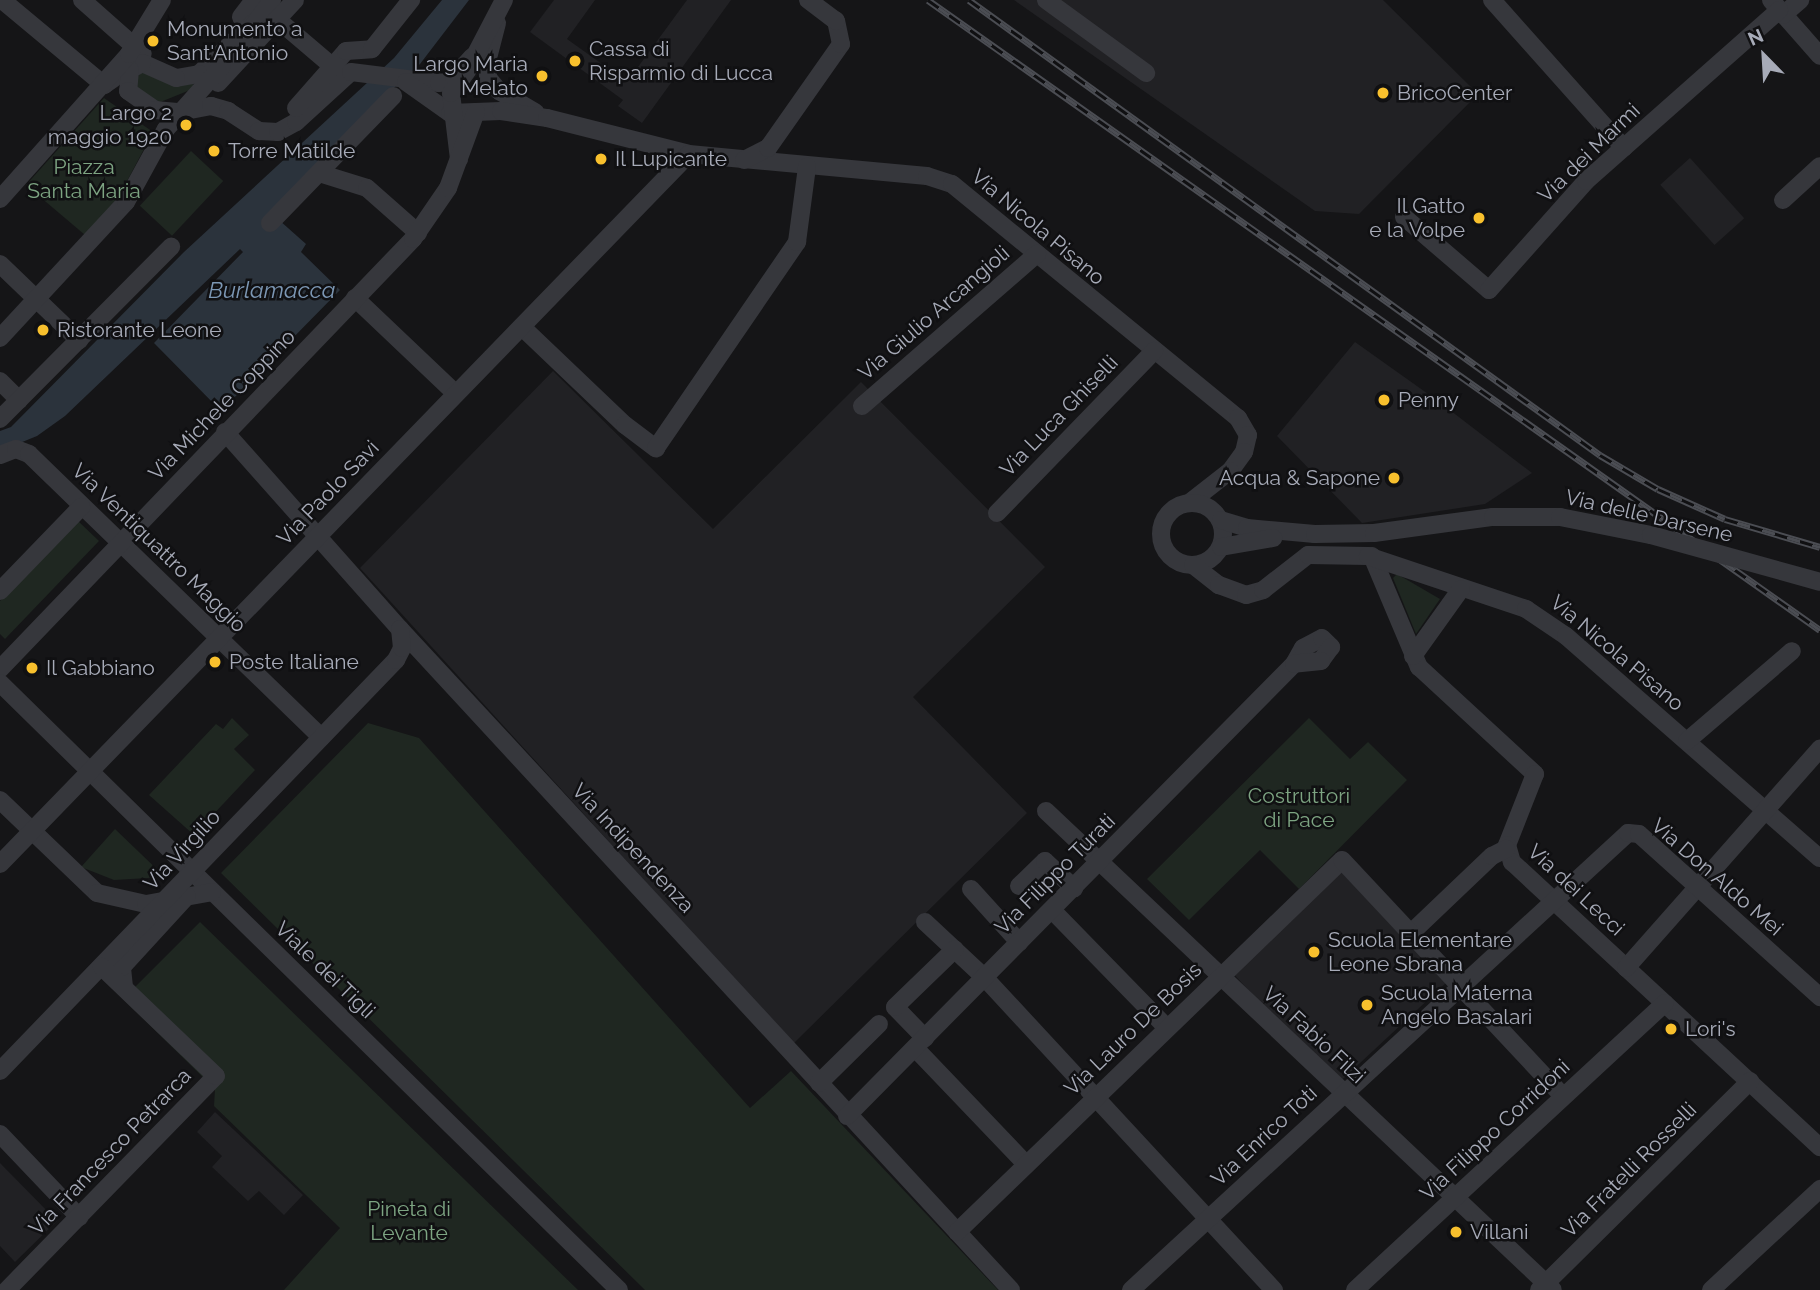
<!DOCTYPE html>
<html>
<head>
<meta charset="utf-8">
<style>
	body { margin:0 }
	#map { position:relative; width:1820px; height:1290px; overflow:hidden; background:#151517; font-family:Raleway,sans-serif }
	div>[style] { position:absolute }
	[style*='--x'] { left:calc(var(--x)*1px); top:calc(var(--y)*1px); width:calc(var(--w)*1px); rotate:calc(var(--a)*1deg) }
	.built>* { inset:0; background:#212124; transform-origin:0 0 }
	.green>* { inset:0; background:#1f2721; transform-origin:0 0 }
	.water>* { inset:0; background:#2b333c }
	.minor>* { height:18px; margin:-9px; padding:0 9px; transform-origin:9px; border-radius:9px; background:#36373c }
	.minor>.ring { margin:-9px; padding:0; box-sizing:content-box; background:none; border:18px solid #36373c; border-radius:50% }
	.rail>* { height:7px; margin-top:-3.5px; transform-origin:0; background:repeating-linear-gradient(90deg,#101012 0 13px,#4b4d53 0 26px); box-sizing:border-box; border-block:2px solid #4b4d53 }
	.minor-bridge>* { height:18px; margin:-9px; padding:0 9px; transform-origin:9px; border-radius:9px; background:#36373c }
	.dots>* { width:19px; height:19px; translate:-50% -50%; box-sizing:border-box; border:4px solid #101012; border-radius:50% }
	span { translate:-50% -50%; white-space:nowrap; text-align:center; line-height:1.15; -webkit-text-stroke:5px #101012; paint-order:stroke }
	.poi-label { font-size:21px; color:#a7abb8 }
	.left { translate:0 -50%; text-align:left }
	.right { translate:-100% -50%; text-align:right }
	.street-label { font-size:21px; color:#a7abb8 }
	.park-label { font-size:21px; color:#7da482 }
	.water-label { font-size:23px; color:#7c97b4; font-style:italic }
	.north { position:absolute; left:1729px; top:21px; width:70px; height:70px; -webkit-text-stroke:5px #101012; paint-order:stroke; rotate:336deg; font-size:19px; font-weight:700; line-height:28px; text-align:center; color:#a7abb8 }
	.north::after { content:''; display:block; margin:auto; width:24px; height:32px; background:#a7abb8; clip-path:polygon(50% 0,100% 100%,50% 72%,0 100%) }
</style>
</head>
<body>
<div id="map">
	<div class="built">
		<div style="clip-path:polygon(554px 0,595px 0,567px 39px,627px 82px,687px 0,731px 0,642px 123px,618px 106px,623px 100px,530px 32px)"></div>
		<div style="clip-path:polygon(1014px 0,1383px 0,1478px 94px,1359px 214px,1315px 211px)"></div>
		<div style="left:1690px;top:158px;width:81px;height:40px;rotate:48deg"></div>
		<div style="clip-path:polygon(1355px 342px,1438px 401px,1532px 473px,1485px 504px,1362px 523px,1277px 436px)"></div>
		<div style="clip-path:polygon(553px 371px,713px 529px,861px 382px,1045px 567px,913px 697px,1027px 813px,793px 1044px,360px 568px)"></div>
		<div style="left:1342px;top:872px;width:152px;height:149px;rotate:47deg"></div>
		<div style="clip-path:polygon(215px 1112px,303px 1195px,284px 1215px,259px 1191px,248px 1201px,212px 1167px,222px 1156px,197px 1132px)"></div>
		<div style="clip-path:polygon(0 1163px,57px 1221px,15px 1262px,0 1246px)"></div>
	</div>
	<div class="green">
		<div style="clip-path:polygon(143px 70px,193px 84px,195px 88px,158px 103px,132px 84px)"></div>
		<div style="clip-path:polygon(104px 98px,153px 132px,117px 200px,85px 235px,26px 185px)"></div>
		<div style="left:191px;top:151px;width:44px;height:75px;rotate:43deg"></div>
		<div style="clip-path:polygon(77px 520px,99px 541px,5px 639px,0 634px,0 601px)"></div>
		<div style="clip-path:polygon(1397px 574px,1440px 599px,1416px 634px,1393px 578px)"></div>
		<div style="clip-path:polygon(232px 718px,249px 735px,234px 749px,255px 770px,194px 835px,149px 795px,216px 724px,223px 729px)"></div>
		<div style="clip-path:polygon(1309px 718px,1350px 759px,1368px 742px,1407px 780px,1299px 889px,1260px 850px,1189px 920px,1147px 879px)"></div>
		<div style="clip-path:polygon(368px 723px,419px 738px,750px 1108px,791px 1071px,998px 1290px,645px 1290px,221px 873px)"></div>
		<div style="clip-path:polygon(115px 829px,165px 877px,114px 880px,81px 867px)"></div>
		<div style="clip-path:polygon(200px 922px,578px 1290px,284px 1290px,340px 1228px,214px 1106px,215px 1089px,123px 999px)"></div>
	</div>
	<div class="water">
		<div style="clip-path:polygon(442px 0,469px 0,420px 64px,363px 116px,279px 220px,306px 244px,301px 252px,340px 290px,221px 411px,154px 343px,243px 252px,240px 249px,65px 416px,37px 436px,0 451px,0 431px,11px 427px,184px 252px,394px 58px)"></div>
	</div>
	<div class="minor">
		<div style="--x:2;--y:0;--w:133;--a:39.8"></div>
		<div style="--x:104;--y:85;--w:11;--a:-34"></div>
		<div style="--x:82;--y:0;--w:81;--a:41.5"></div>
		<div style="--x:1046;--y:0;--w:124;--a:36.1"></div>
		<div style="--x:1492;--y:0;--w:198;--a:48.3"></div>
		<div style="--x:1771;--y:0;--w:74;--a:48.8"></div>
		<div style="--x:1783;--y:15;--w:23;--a:-41"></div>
		<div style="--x:241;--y:17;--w:21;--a:-53"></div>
		<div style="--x:278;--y:20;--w:71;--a:40.4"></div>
		<div style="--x:253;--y:23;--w:74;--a:136.6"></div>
		<div style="--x:199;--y:74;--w:23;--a:170"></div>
		<div style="--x:176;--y:78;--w:37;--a:-156"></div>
		<div style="--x:142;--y:63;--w:14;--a:150"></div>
		<div style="--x:130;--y:70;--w:21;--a:95"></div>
		<div style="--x:128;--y:91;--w:33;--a:35"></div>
		<div style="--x:155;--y:110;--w:25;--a:5"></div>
		<div style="--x:180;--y:112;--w:32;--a:-11"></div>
		<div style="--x:211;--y:106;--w:18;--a:16"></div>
		<div style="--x:228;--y:111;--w:37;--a:33"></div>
		<div style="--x:259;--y:131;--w:19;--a:3"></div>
		<div style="--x:278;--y:132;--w:21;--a:-29"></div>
		<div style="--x:296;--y:122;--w:74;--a:-42.3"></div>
		<div style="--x:351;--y:72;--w:89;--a:7.1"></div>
		<div style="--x:439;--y:83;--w:16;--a:-22"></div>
		<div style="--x:454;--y:77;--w:27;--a:-48"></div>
		<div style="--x:497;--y:23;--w:40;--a:104.4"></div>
		<div style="--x:487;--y:62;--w:16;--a:86"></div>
		<div style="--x:488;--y:78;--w:17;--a:50"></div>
		<div style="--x:499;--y:91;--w:42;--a:30.3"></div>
		<div style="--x:248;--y:33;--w:41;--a:-54"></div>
		<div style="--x:406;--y:82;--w:54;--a:35.2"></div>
		<div style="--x:450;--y:113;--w:51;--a:-2.2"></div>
		<div style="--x:501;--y:111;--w:47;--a:8.7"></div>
		<div style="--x:547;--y:118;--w:146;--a:14.2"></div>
		<div style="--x:689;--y:154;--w:239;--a:5.3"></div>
		<div style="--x:927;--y:176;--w:26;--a:18"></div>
		<div style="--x:952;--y:184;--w:370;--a:39.3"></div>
		<div style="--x:1238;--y:418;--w:20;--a:60"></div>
		<div style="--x:1248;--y:435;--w:17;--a:103"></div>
		<div style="--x:1244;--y:452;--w:24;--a:126"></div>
		<div style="--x:1230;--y:471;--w:52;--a:142"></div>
		<div style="--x:218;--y:83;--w:113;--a:-47.1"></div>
		<div style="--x:296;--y:108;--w:76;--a:-48.7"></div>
		<div style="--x:346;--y:51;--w:26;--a:-4"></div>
		<div style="--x:372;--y:49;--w:63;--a:-51.5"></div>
		<div style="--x:459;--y:159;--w:66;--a:-96.9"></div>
		<div style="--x:451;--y:93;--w:27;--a:-54"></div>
		<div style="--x:467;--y:71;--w:80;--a:-62.5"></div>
		<div style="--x:744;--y:160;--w:27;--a:-27"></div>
		<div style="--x:768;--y:148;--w:127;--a:-54.9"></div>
		<div style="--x:841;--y:44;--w:24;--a:-102"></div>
		<div style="--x:836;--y:21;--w:35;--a:-143"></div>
		<div style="--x:319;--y:173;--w:50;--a:17.4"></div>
		<div style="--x:367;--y:188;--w:68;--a:41.4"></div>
		<div style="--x:0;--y:199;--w:194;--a:-48.3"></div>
		<div style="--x:129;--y:54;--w:63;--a:-58.6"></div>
		<div style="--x:1783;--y:200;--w:50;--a:-42.6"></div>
		<div style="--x:1404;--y:217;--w:112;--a:40.7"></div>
		<div style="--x:1489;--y:290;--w:146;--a:-48.3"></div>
		<div style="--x:1586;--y:181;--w:258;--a:-41.5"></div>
		<div style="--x:270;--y:223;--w:177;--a:-45.9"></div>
		<div style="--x:0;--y:264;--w:110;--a:43.9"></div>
		<div style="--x:355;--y:298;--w:139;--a:43.5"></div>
		<div style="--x:522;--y:327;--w:142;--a:43.6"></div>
		<div style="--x:625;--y:425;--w:39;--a:37"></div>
		<div style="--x:656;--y:448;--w:250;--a:-55.6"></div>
		<div style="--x:797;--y:242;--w:76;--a:-82.4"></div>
		<div style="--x:0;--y:338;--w:185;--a:-47.2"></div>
		<div style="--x:126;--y:202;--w:83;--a:-61.3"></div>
		<div style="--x:166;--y:129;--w:84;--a:-48.4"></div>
		<div style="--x:0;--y:381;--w:27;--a:45"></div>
		<div style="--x:862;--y:406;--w:232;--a:-41"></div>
		<div style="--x:0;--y:419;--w:243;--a:-45.2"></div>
		<div style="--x:225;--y:432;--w:264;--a:48.4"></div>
		<div style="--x:400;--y:629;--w:900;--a:47.25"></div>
		<div style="--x:0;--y:455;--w:17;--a:-21"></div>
		<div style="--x:16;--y:449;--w:14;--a:21"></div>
		<div style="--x:29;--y:454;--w:407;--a:44.1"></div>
		<div class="ring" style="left:1161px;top:503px;width:44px;height:44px"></div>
		<div style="--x:997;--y:513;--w:226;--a:-45.9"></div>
		<div style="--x:1221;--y:520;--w:27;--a:17"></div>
		<div style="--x:1247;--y:528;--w:68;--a:5"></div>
		<div style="--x:1221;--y:547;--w:53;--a:-9.8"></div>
		<div style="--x:1372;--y:556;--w:121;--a:67.1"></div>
		<div style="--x:1419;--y:667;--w:158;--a:42.7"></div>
		<div style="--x:1535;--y:774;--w:76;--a:111.5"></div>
		<div style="--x:1507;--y:845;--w:18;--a:74"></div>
		<div style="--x:1512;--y:862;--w:420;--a:42.8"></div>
		<div style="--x:1193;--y:565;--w:33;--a:38"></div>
		<div style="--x:1219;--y:585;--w:29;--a:20"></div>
		<div style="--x:1246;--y:595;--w:18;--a:-16"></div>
		<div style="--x:1263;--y:590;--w:57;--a:-37.9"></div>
		<div style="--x:1308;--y:555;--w:60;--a:1"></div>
		<div style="--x:1368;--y:556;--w:167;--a:18.5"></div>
		<div style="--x:1526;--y:609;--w:48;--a:34"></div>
		<div style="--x:1566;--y:636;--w:337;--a:41.2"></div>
		<div style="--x:0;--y:591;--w:117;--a:-46"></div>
		<div style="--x:1413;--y:656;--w:82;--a:-54.4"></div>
		<div style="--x:0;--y:669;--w:596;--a:-46.16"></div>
		<div style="--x:413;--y:239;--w:62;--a:-55.5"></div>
		<div style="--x:448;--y:188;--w:81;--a:-69.8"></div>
		<div style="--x:0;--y:683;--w:867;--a:44.44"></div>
		<div style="--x:1687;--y:741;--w:138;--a:-40.6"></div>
		<div style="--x:0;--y:800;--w:134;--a:43.8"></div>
		<div style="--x:97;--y:893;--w:50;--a:12.7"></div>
		<div style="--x:146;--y:904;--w:67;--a:-10.3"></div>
		<div style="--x:1046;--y:811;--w:697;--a:43.37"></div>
		<div style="--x:0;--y:864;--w:989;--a:-45.86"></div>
		<div style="--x:1019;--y:886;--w:36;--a:-44"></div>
		<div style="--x:1045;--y:861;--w:40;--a:43"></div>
		<div style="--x:971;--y:889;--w:72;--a:47.8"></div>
		<div style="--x:1052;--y:910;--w:165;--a:45.7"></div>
		<div style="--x:925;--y:922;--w:81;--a:43"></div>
		<div style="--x:984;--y:977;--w:427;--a:47.2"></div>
		<div style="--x:1410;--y:934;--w:113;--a:-43.6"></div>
		<div style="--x:1492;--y:856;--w:16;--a:-27"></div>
		<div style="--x:1626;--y:968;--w:293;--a:-48.5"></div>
		<div style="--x:124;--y:987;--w:20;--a:-96"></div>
		<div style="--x:122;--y:967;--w:96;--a:-47.5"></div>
		<div style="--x:925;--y:1038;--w:43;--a:-134.1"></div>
		<div style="--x:895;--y:1007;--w:83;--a:-44"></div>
		<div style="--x:915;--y:1048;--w:161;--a:46.3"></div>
		<div style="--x:0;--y:1071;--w:571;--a:-46.06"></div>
		<div style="--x:396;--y:660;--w:13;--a:-63"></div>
		<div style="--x:402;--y:648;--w:19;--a:-96"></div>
		<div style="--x:819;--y:1083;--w:84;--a:-44.5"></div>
		<div style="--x:847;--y:1116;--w:636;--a:-45.32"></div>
		<div style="--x:1294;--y:664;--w:18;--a:-61"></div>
		<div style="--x:1303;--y:648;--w:21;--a:-28"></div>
		<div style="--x:1322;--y:638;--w:13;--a:45"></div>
		<div style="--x:1331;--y:647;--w:17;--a:126"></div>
		<div style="--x:1321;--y:661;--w:27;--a:174"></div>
		<div style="--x:0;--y:1134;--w:115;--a:46.4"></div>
		<div style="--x:957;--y:1232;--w:535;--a:-44.02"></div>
		<div style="--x:1342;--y:860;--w:323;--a:46.9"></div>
		<div style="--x:7;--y:1290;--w:299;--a:-45.7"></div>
		<div style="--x:216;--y:1076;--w:158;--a:-136.3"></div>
		<div style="--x:1131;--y:1290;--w:675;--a:-42.6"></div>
		<div style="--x:1628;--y:833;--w:11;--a:5"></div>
		<div style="--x:1639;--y:834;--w:244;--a:42"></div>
		<div style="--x:1355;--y:1290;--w:422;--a:-42.8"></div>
		<div style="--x:1539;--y:1290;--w:297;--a:-44.7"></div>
		<div style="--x:1711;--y:1290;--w:149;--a:-42.8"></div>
	</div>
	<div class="rail">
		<div style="--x:928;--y:0;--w:1092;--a:35.23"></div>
		<div style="--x:969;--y:0;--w:778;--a:35.79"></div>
		<div style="--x:1600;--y:455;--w:67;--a:30.4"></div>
		<div style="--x:1658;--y:489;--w:73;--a:24.1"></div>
		<div style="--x:1725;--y:519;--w:99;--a:16.4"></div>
	</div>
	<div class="minor-bridge">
		<div style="--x:1315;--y:534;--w:59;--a:-1"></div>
		<div style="--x:1374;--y:533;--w:120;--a:-7.7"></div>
		<div style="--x:1493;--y:517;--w:67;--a:0"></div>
		<div style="--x:1560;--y:517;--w:93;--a:11.2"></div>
		<div style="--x:1651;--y:535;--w:175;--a:15.5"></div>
	</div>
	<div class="dots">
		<div style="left:153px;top:41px;background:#f8c02d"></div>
		<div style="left:575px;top:61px;background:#f8c02d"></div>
		<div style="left:542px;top:76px;background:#f8c02d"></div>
		<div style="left:1383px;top:93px;background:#f8c02d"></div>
		<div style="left:186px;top:125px;background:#f8c02d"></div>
		<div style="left:214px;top:151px;background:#f8c02d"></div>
		<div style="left:601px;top:159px;background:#f8c02d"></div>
		<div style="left:1479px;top:218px;background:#f8c02d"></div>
		<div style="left:43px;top:330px;background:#f8c02d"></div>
		<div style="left:1384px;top:400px;background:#f8c02d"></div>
		<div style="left:1394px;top:478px;background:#f8c02d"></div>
		<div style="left:215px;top:662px;background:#f8c02d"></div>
		<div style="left:32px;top:668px;background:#f8c02d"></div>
		<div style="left:1314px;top:952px;background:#f8c02d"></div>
		<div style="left:1367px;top:1005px;background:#f8c02d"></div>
		<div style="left:1671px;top:1029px;background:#f8c02d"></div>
		<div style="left:1456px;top:1232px;background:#f8c02d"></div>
	</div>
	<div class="poi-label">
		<span class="left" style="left:167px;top:41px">Monumento a<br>Sant'Antonio</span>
		<span class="left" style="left:589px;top:61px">Cassa di<br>Risparmio di Lucca</span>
		<span class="right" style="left:528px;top:76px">Largo Maria<br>Melato</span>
		<span class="left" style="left:1397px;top:93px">BricoCenter</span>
		<span class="right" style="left:172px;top:125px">Largo 2<br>maggio 1920</span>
		<span class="left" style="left:228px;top:151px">Torre Matilde</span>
		<span class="left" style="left:615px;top:159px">Il Lupicante</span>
		<span class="right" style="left:1465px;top:218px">Il Gatto<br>e la Volpe</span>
		<span class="left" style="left:57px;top:330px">Ristorante Leone</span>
		<span class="left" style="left:1398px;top:400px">Penny</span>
		<span class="right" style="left:1380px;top:478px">Acqua &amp; Sapone</span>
		<span class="left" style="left:229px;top:662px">Poste Italiane</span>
		<span class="left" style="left:46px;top:668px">Il Gabbiano</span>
		<span class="left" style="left:1328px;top:952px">Scuola Elementare<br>Leone Sbrana</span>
		<span class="left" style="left:1381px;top:1005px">Scuola Materna<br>Angelo Basalari</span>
		<span class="left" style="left:1685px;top:1029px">Lori's</span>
		<span class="left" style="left:1470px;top:1232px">Villani</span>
	</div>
	<div class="street-label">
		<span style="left:1589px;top:153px;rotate:-44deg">Via dei Marmi</span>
		<span style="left:1038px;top:227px;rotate:40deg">Via Nicola Pisano</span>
		<span style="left:934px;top:313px;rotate:-41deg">Via Giulio Arcangioli</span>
		<span style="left:222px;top:405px;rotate:-46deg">Via Michele Coppino</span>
		<span style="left:1059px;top:416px;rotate:-46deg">Via Luca Ghiselli</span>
		<span style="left:328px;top:493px;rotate:-46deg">Via Paolo Savi</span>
		<span style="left:1649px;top:516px;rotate:13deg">Via delle Darsene</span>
		<span style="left:159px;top:548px;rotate:44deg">Via Ventiquattro Maggio</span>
		<span style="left:1617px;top:653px;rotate:40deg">Via Nicola Pisano</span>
		<span style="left:633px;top:848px;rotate:47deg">Via Indipendenza</span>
		<span style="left:182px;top:850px;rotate:-47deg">Via Virgilio</span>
		<span style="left:1055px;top:874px;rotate:-45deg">Via Filippo Turati</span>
		<span style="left:1717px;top:877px;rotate:41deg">Via Don Aldo Mei</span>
		<span style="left:1576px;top:890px;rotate:43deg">Via dei Lecci</span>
		<span style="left:325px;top:970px;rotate:44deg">Viale dei Tigli</span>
		<span style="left:1133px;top:1029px;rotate:-44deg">Via Lauro De Bosis</span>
		<span style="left:1314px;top:1035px;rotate:43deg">Via Fabio Filzi</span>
		<span style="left:1495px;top:1130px;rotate:-43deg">Via Filippo Corridoni</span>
		<span style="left:1264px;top:1136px;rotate:-43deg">Via Enrico Toti</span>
		<span style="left:110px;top:1152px;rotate:-46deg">Via Francesco Petrarca</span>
		<span style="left:1629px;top:1170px;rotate:-45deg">Via Fratelli Rosselli</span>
	</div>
	<div class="park-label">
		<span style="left:84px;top:179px">Piazza<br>Santa Maria</span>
		<span style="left:1299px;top:808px">Costruttori<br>di Pace</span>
		<span style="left:409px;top:1221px">Pineta di<br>Levante</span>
	</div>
	<div class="water-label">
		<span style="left:272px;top:290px">Burlamacca</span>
	</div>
	<div class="north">N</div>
</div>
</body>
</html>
